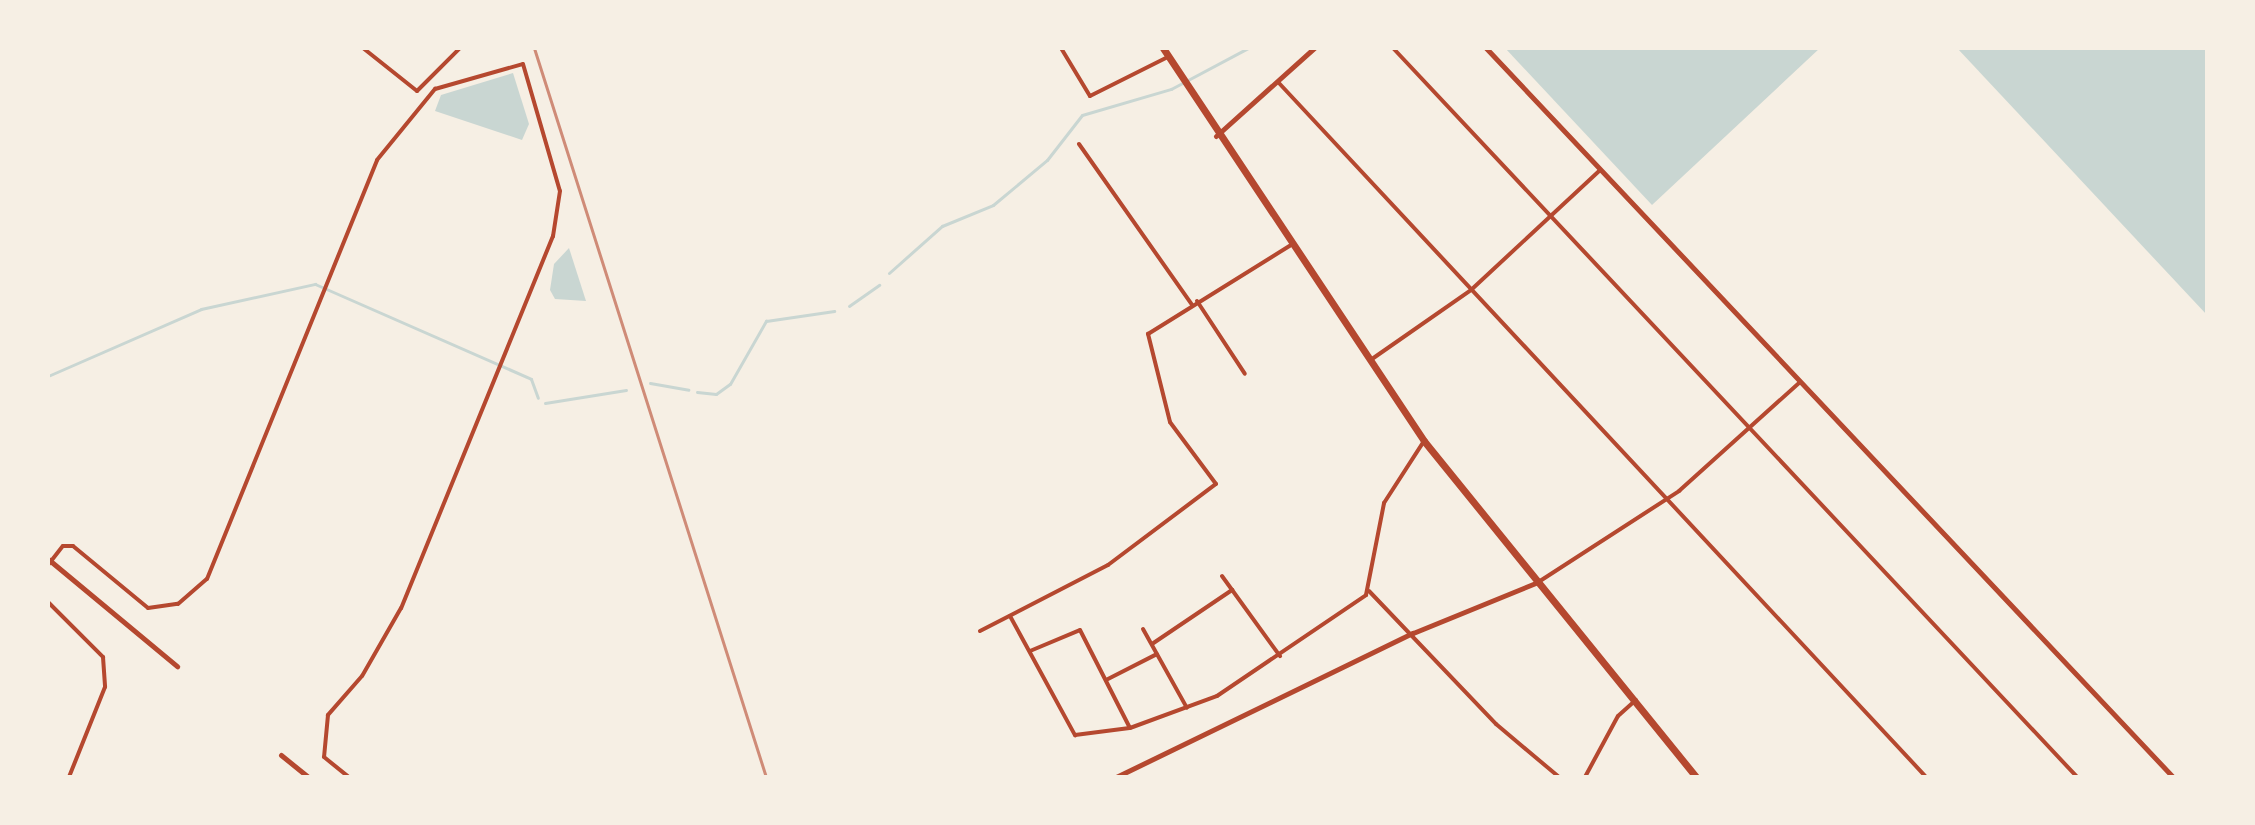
<!DOCTYPE html>
<html>
<head>
<meta charset="utf-8">
<style>
	body { margin:0 }
	#map { position:relative; width:2255px; height:825px; overflow:hidden; background:#f6efe4; font-family:"IBM Plex Serif",serif }
	div>[style] { position:absolute }
	[style*='--x'] { left:calc(var(--x)*1px); top:calc(var(--y)*1px); width:calc(var(--w)*1px); rotate:calc(var(--a)*1deg) }
	.water>* { inset:0; background:#c9d6d2 }
	.stream>* { height:3px; margin:-1.5px; padding:0 1.5px; transform-origin:1.5px; border-radius:1.5px; background:#c9d6d2 }
	.minor>* { height:4px; margin:-2px; padding:0 2px; transform-origin:2px; border-radius:2px; background:#b5482f }
	.tertiary>* { height:5px; margin:-2.5px; padding:0 2.5px; transform-origin:2.5px; border-radius:2.5px; background:#b5482f }
	.trunk>* { height:7px; margin:-3.5px; padding:0 3.5px; transform-origin:3.5px; border-radius:3.5px; background:#b5482f }
	.rail>* { height:3px; margin:-1.5px; padding:0 1.5px; transform-origin:1.5px; border-radius:1.5px; background:#cf8b77 }
	span { translate:-50% -50%; white-space:nowrap; text-align:center; line-height:1.15; -webkit-text-stroke:8px #f6efe4; paint-order:stroke }
	.frame { position:absolute; inset:0; border:50px solid #f6efe4; pointer-events:none }
</style>
</head>
<body>
<div id="map">
	<div class="water">
		<div style="clip-path:polygon(1505px 48px,1820px 48px,1652px 205px)"></div>
		<div style="clip-path:polygon(1957px 48px,2207px 48px,2207px 315px)"></div>
		<div style="clip-path:polygon(513px 73px,529px 124px,522px 140px,435px 111px,441px 95px)"></div>
		<div style="clip-path:polygon(569px 248px,586px 301px,555px 299px,550px 290px,554px 264px)"></div>
	</div>
	<div class="stream">
		<div style="--x:889;--y:273;--w:71;--a:-41.6"></div>
		<div style="--x:942;--y:226;--w:55;--a:-22.4"></div>
		<div style="--x:993;--y:205;--w:70;--a:-39.8"></div>
		<div style="--x:1047;--y:160;--w:57;--a:-52.1"></div>
		<div style="--x:1082;--y:115;--w:93;--a:-16.3"></div>
		<div style="--x:1171;--y:89;--w:87;--a:-28"></div>
		<div style="--x:849;--y:306;--w:37;--a:-35"></div>
		<div style="--x:48;--y:376;--w:167;--a:-23.6"></div>
		<div style="--x:201;--y:309;--w:117;--a:-12.4"></div>
		<div style="--x:315;--y:284;--w:236;--a:23.7"></div>
		<div style="--x:531;--y:379;--w:20;--a:70"></div>
		<div style="--x:650;--y:383;--w:39;--a:10"></div>
		<div style="--x:697;--y:392;--w:19;--a:6"></div>
		<div style="--x:716;--y:394;--w:17;--a:-36"></div>
		<div style="--x:730;--y:384;--w:73;--a:-60.3"></div>
		<div style="--x:766;--y:321;--w:69;--a:-8.4"></div>
		<div style="--x:545;--y:403;--w:82;--a:-9.1"></div>
	</div>
	<div class="minor">
		<div style="--x:363;--y:48;--w:69;--a:38.5"></div>
		<div style="--x:417;--y:91;--w:61;--a:-45"></div>
		<div style="--x:1061;--y:48;--w:56;--a:58.9"></div>
		<div style="--x:1090;--y:96;--w:87;--a:-26.6"></div>
		<div style="--x:1393;--y:48;--w:1000;--a:46.82"></div>
		<div style="--x:1278;--y:82;--w:950;--a:47"></div>
		<div style="--x:1079;--y:144;--w:197;--a:54.9"></div>
		<div style="--x:1197;--y:301;--w:87;--a:56.7"></div>
		<div style="--x:1372;--y:359;--w:121;--a:-34.9"></div>
		<div style="--x:1471;--y:290;--w:176;--a:-42.9"></div>
		<div style="--x:48;--y:565;--w:24;--a:-52"></div>
		<div style="--x:63;--y:546;--w:10;--a:0"></div>
		<div style="--x:73;--y:546;--w:97;--a:39.6"></div>
		<div style="--x:148;--y:608;--w:30;--a:-8"></div>
		<div style="--x:178;--y:604;--w:38;--a:-41"></div>
		<div style="--x:207;--y:579;--w:452;--a:-67.9"></div>
		<div style="--x:377;--y:160;--w:92;--a:-50.8"></div>
		<div style="--x:435;--y:89;--w:91;--a:-15.9"></div>
		<div style="--x:523;--y:64;--w:132;--a:73.8"></div>
		<div style="--x:560;--y:191;--w:46;--a:98.8"></div>
		<div style="--x:553;--y:236;--w:402;--a:112.2"></div>
		<div style="--x:401;--y:608;--w:78;--a:119.8"></div>
		<div style="--x:362;--y:676;--w:52;--a:131.1"></div>
		<div style="--x:328;--y:715;--w:42;--a:95.4"></div>
		<div style="--x:324;--y:757;--w:32;--a:39"></div>
		<div style="--x:1222;--y:576;--w:99;--a:54.1"></div>
		<div style="--x:1540;--y:581;--w:166;--a:-32.9"></div>
		<div style="--x:1679;--y:491;--w:163;--a:-42"></div>
		<div style="--x:1369;--y:591;--w:184;--a:46.3"></div>
		<div style="--x:1496;--y:724;--w:82;--a:40.1"></div>
		<div style="--x:48;--y:602;--w:78;--a:45"></div>
		<div style="--x:103;--y:657;--w:30;--a:86"></div>
		<div style="--x:105;--y:687;--w:97;--a:111.8"></div>
		<div style="--x:1010;--y:616;--w:136;--a:61.4"></div>
		<div style="--x:1075;--y:735;--w:55;--a:-7.3"></div>
		<div style="--x:1130;--y:728;--w:93;--a:-20.2"></div>
		<div style="--x:1217;--y:696;--w:180;--a:-34.1"></div>
		<div style="--x:1366;--y:595;--w:94;--a:-78.9"></div>
		<div style="--x:1384;--y:503;--w:74;--a:-57.2"></div>
		<div style="--x:1143;--y:629;--w:90;--a:60.9"></div>
		<div style="--x:980;--y:631;--w:144;--a:-27.3"></div>
		<div style="--x:1108;--y:565;--w:135;--a:-36.9"></div>
		<div style="--x:1216;--y:484;--w:77;--a:-126.6"></div>
		<div style="--x:1170;--y:422;--w:91;--a:-104"></div>
		<div style="--x:1148;--y:334;--w:168;--a:-31.9"></div>
		<div style="--x:1152;--y:644;--w:97;--a:-34"></div>
		<div style="--x:1030;--y:651;--w:54;--a:-22.8"></div>
		<div style="--x:1080;--y:630;--w:110;--a:63"></div>
		<div style="--x:1106;--y:680;--w:57;--a:-27"></div>
		<div style="--x:1585;--y:777;--w:69;--a:-61.6"></div>
		<div style="--x:1618;--y:716;--w:24;--a:-42"></div>
	</div>
	<div class="tertiary">
		<div style="--x:1486;--y:48;--w:1002;--a:46.7"></div>
		<div style="--x:1216;--y:136;--w:132;--a:-41.9"></div>
		<div style="--x:48;--y:559;--w:168;--a:39.7"></div>
		<div style="--x:281;--y:755;--w:35;--a:39"></div>
		<div style="--x:1116;--y:777;--w:330;--a:-25.9"></div>
		<div style="--x:1413;--y:633;--w:135;--a:-22.2"></div>
	</div>
	<div class="trunk">
		<div style="--x:1163;--y:48;--w:472;--a:56.4"></div>
		<div style="--x:1424;--y:441;--w:432;--a:51"></div>
	</div>
	<div class="rail">
		<div style="--x:534;--y:48;--w:765;--a:72.35"></div>
	</div>
	<div class="frame"></div>
</div>
</body>
</html>
